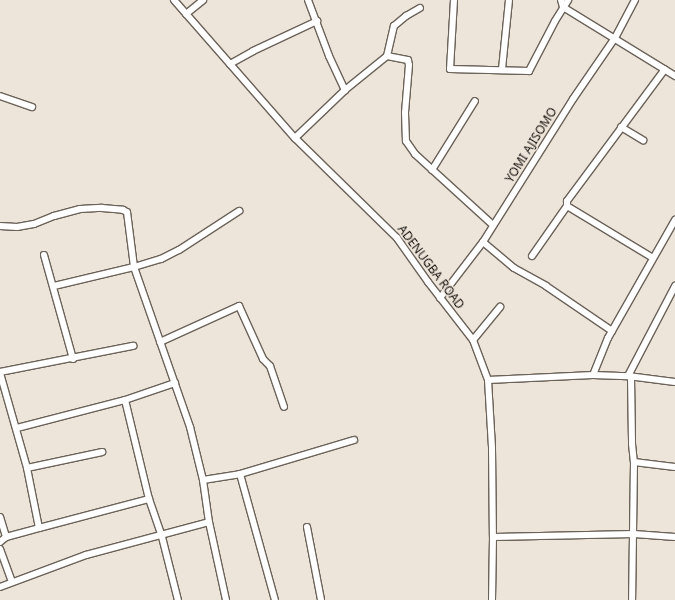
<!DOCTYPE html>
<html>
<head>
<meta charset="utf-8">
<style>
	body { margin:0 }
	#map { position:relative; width:675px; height:600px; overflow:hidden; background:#eee5da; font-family:"Noto Sans",sans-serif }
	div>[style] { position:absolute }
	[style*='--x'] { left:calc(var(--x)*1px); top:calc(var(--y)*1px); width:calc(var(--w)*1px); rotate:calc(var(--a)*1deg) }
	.roads { filter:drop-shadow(1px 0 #6b6259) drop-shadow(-1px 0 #6b6259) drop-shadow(0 1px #6b6259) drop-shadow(0 -1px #6b6259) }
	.minor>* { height:6px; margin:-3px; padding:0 3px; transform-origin:3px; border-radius:3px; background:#fff }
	span { translate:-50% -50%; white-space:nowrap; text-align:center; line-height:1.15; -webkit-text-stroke:3px #eee5da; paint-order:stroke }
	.street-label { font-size:12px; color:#14110e }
</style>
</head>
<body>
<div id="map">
	<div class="roads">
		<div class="minor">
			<div style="--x:174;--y:0;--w:184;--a:48.8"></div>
			<div style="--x:295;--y:138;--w:143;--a:44.4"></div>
			<div style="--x:397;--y:238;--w:54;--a:54.8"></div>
			<div style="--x:428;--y:282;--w:73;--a:52.2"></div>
			<div style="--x:473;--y:340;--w:43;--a:69.4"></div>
			<div style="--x:488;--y:380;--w:68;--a:86.6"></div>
			<div style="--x:492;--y:448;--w:89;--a:89.4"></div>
			<div style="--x:493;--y:537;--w:63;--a:90.9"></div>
			<div style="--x:308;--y:0;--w:60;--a:69.4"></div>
			<div style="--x:329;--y:56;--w:38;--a:65"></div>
			<div style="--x:454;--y:0;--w:69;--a:93.3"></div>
			<div style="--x:450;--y:69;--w:79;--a:1.5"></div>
			<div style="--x:529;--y:71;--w:56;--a:-62.5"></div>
			<div style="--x:555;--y:21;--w:25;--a:-58"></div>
			<div style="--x:561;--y:0;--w:7;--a:74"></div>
			<div style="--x:563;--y:7;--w:132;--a:31.6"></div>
			<div style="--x:186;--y:14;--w:22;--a:-39"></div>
			<div style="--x:387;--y:56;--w:21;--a:11"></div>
			<div style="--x:408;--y:60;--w:5;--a:79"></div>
			<div style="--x:409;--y:65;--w:48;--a:94.8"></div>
			<div style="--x:405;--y:113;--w:28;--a:88"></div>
			<div style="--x:406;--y:141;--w:16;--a:55"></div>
			<div style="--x:415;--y:154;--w:105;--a:42.3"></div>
			<div style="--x:230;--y:64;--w:26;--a:-29"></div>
			<div style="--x:253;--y:51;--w:71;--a:-25.1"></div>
			<div style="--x:502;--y:69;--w:69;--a:-84.2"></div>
			<div style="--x:0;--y:96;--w:34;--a:19"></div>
			<div style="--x:621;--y:127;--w:26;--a:31"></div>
			<div style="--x:295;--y:138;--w:69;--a:-43.8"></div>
			<div style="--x:345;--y:90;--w:54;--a:-39"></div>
			<div style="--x:387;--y:56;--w:31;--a:-77"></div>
			<div style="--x:394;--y:26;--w:16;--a:-40"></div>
			<div style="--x:406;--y:16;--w:16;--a:-30"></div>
			<div style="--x:432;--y:170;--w:81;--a:-58.1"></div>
			<div style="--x:567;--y:206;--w:100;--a:31.2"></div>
			<div style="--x:0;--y:226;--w:17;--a:3"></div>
			<div style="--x:17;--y:227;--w:17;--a:-10"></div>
			<div style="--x:34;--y:224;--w:22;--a:-22"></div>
			<div style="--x:54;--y:216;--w:27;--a:-15"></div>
			<div style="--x:80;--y:209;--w:22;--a:-3"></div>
			<div style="--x:102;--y:208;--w:21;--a:5"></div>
			<div style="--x:123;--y:210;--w:4;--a:27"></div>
			<div style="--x:127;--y:212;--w:55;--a:82.7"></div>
			<div style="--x:134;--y:267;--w:170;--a:70.7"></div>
			<div style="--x:190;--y:427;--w:55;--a:76.2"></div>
			<div style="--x:203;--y:480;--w:42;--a:81.9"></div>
			<div style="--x:209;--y:522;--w:80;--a:77.7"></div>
			<div style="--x:483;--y:242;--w:40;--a:40"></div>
			<div style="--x:514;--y:268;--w:37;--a:29"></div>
			<div style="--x:546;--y:286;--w:80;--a:34.3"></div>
			<div style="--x:44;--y:255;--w:108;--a:74.4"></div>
			<div style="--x:532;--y:256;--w:61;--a:-55"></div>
			<div style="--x:567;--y:206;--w:5;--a:-90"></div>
			<div style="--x:567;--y:201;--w:164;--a:-53.4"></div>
			<div style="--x:54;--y:286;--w:82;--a:-13.4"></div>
			<div style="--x:134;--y:267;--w:28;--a:-17"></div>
			<div style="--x:161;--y:259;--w:20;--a:-27"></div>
			<div style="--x:179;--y:250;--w:72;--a:-33"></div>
			<div style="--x:440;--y:298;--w:71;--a:-52.5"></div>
			<div style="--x:483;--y:242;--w:169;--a:-57.8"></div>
			<div style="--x:573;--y:99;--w:74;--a:-55.5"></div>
			<div style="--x:615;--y:38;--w:43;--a:-62.2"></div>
			<div style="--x:473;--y:340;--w:43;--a:-50.7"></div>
			<div style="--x:160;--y:342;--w:87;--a:-24.5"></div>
			<div style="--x:239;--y:306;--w:58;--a:65.6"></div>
			<div style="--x:263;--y:359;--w:10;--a:45"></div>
			<div style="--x:270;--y:366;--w:43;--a:71.1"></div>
			<div style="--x:0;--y:372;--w:136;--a:-11.1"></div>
			<div style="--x:0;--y:373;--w:99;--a:74.1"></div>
			<div style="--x:27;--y:468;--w:61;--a:78.7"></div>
			<div style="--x:593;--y:375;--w:40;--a:-68"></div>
			<div style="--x:608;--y:338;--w:136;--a:-60.4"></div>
			<div style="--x:628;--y:376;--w:102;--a:-62.4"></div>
			<div style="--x:631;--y:377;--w:67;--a:89.1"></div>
			<div style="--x:632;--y:444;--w:18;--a:84"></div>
			<div style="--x:634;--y:462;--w:138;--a:90.8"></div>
			<div style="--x:488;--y:380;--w:105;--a:-2.7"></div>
			<div style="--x:593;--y:375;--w:35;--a:2"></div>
			<div style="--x:628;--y:376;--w:47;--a:7.3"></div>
			<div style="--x:125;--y:400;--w:102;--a:76.4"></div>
			<div style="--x:149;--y:499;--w:36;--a:71"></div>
			<div style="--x:161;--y:533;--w:69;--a:75.8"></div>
			<div style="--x:17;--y:428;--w:112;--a:-14.5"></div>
			<div style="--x:125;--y:400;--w:53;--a:-18.8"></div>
			<div style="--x:634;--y:462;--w:41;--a:7"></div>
			<div style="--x:27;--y:468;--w:77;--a:-12"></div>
			<div style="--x:240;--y:474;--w:131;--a:74.5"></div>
			<div style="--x:203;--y:480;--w:37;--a:-9"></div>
			<div style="--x:240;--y:474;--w:119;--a:-16.6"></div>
			<div style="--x:0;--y:517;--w:21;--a:73"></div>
			<div style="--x:307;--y:527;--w:74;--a:79.1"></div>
			<div style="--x:493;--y:537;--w:141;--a:-1.2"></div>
			<div style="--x:634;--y:534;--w:41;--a:4.2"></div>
			<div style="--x:0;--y:542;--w:8;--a:-40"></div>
			<div style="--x:6;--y:537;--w:34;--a:-15"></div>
			<div style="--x:39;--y:528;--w:114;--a:-14.8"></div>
			<div style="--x:0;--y:549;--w:35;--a:70"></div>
			<div style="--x:0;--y:587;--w:92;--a:-20.4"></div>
			<div style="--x:86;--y:555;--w:127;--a:-15"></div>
		</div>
	</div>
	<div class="street-label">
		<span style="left:531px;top:145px;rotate:-58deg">YOMI AJISOMO</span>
		<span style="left:431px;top:267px;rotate:53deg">ADENUGBA ROAD</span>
	</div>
</div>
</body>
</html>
